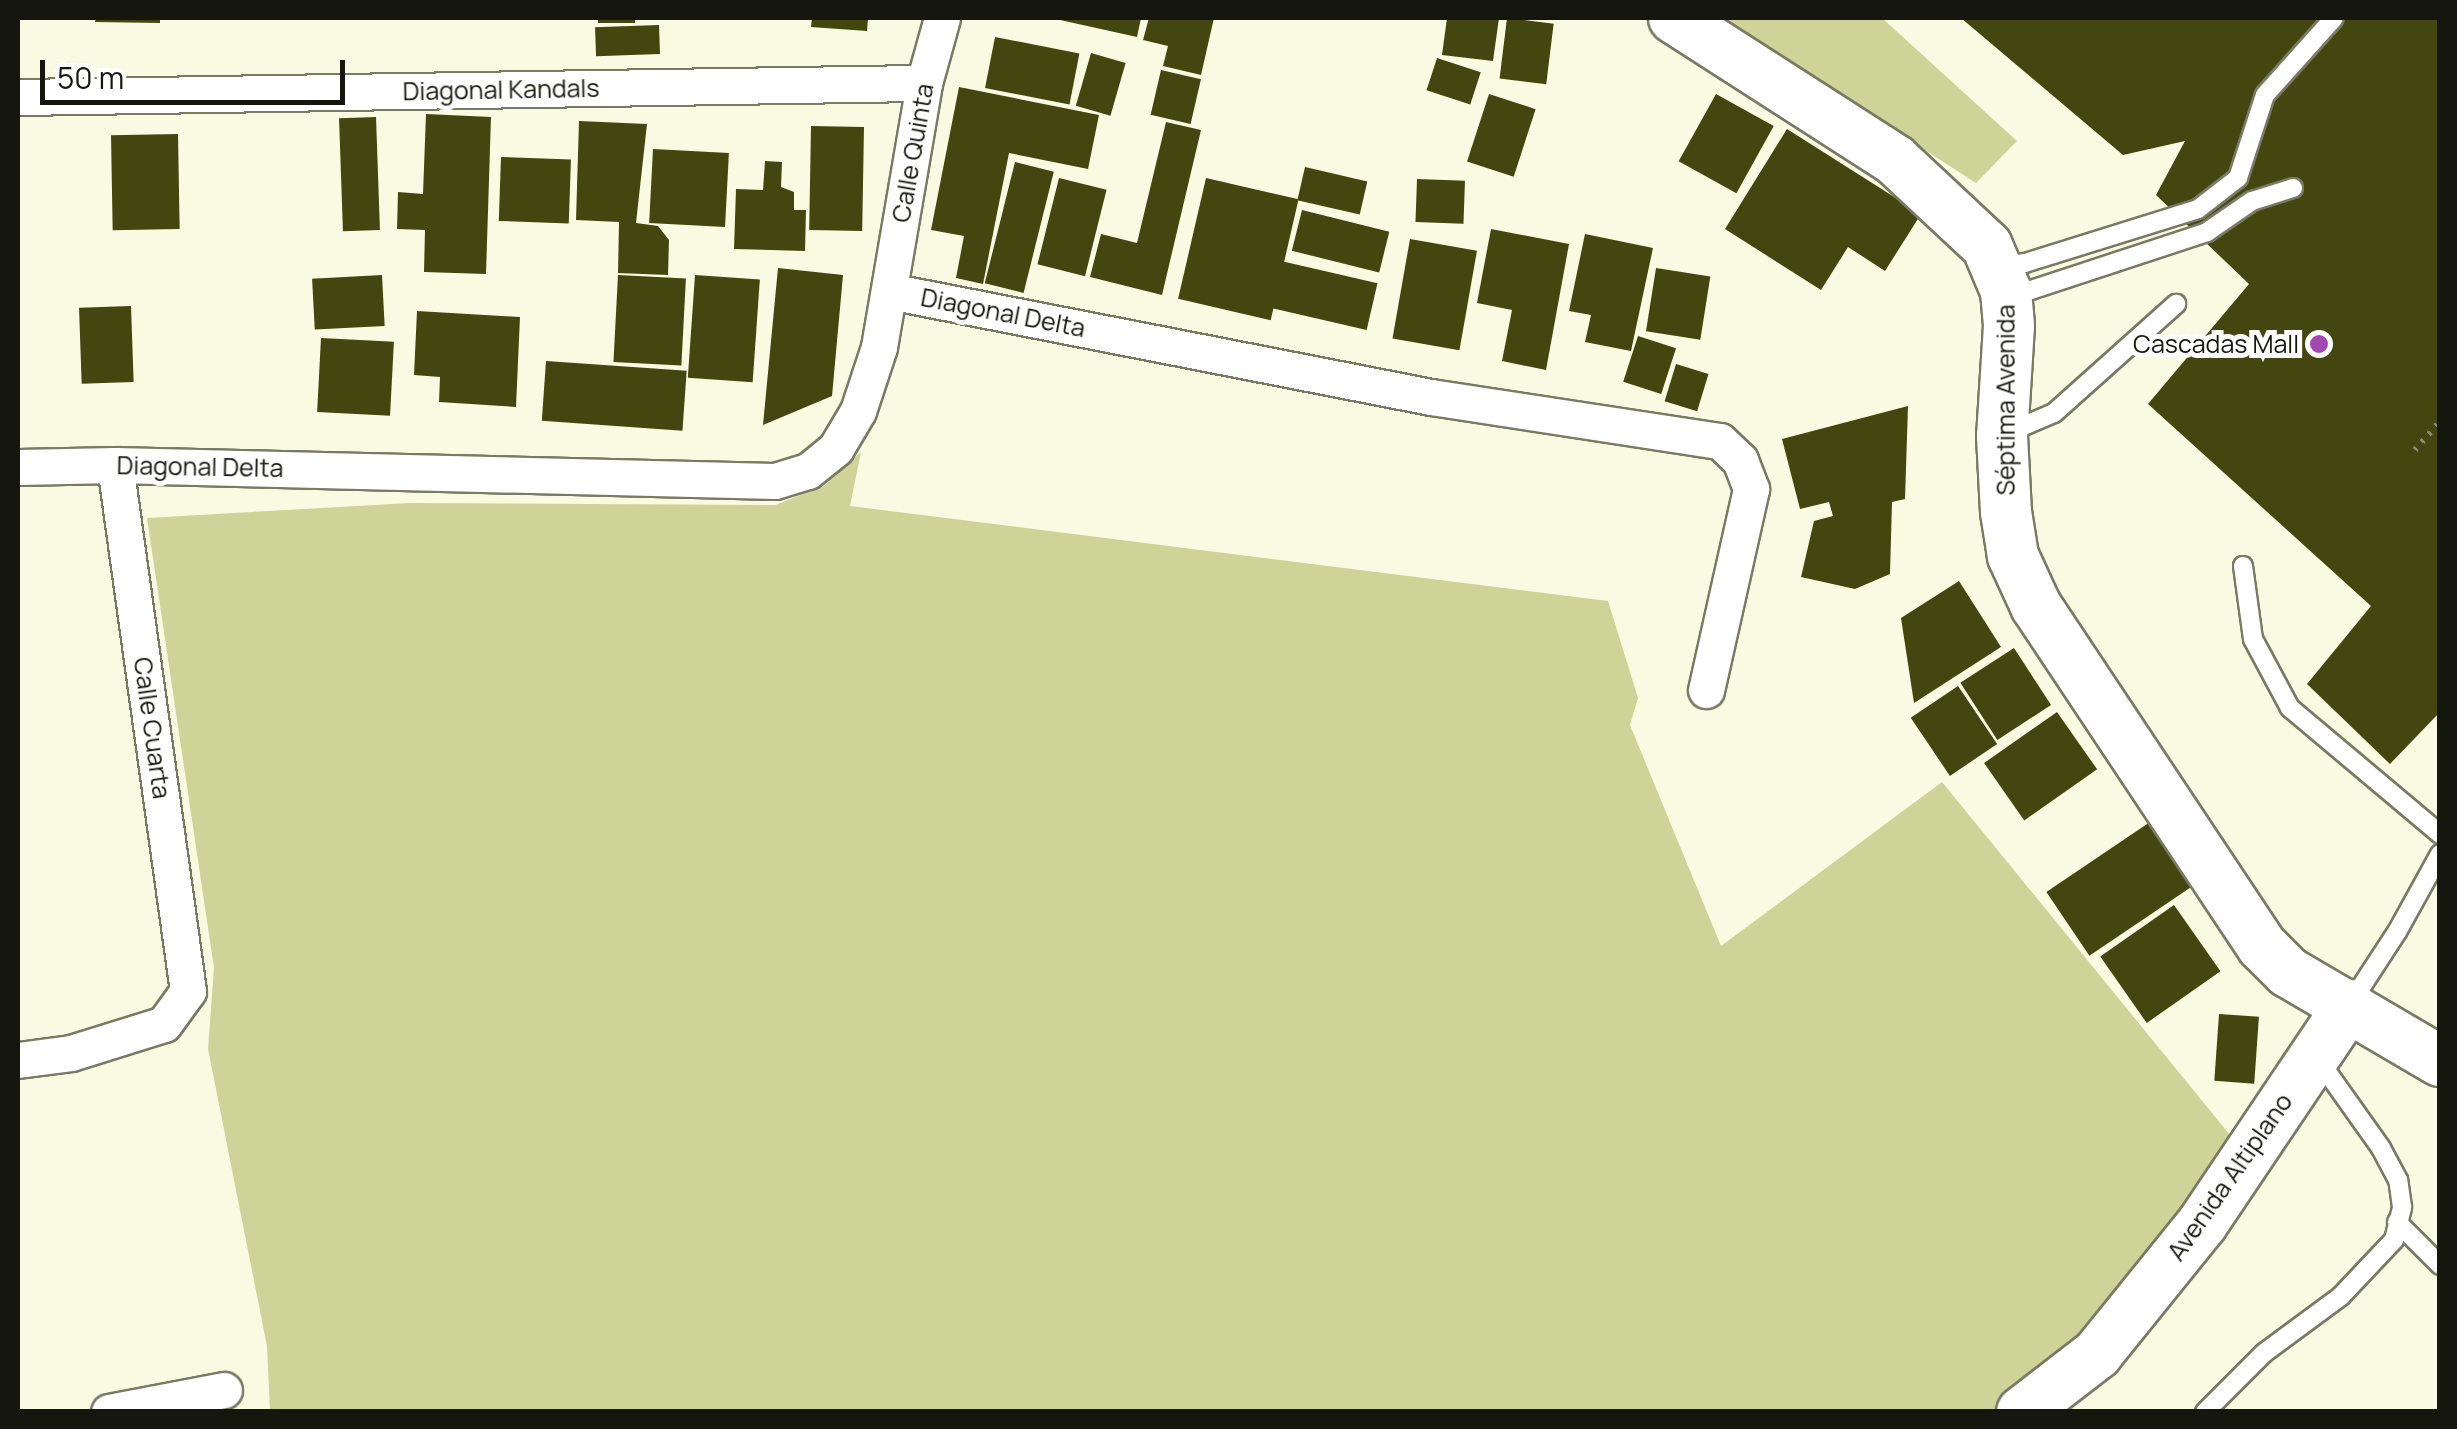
<!DOCTYPE html>
<html>
<head>
<meta charset="utf-8">
<style>
	body { margin:0 }
	#map { position:relative; width:2457px; height:1429px; overflow:hidden; background:#f8fbe1; font-family:Manrope,sans-serif }
	div>[style] { position:absolute }
	[style*='--x'] { left:calc(var(--x)*1px); top:calc(var(--y)*1px); width:calc(var(--w)*1px); rotate:calc(var(--a)*1deg) }
	.green>* { inset:0; background:#ced497 }
	.building>* { inset:0; background:#43460e; transform-origin:0 0 }
	.path>* { height:6px; margin-top:-3px; transform-origin:0; background:repeating-linear-gradient(90deg,#888a79 0 2.5px,transparent 0 10.5px) }
	.roads { filter:drop-shadow(2px 0 #787a63) drop-shadow(-2px 0 #787a63) drop-shadow(0 2px #787a63) drop-shadow(0 -2px #787a63) }
	.lane>* { height:18px; margin:-9px; padding:0 9px; transform-origin:9px; border-radius:9px; background:#fff }
	.street>* { height:35px; margin:-17.5px; padding:0 17.5px; transform-origin:17.5px; border-radius:17.5px; background:#fff }
	.secondary>* { height:50px; margin:-25px; padding:0 25px; transform-origin:25px; border-radius:25px; background:#fff }
	.dots>* { width:28px; height:28px; translate:-50% -50%; box-sizing:border-box; border:5px solid #fff; border-radius:50% }
	span { translate:-50% -50%; white-space:nowrap; text-align:center; line-height:1.15; -webkit-text-stroke:10px #fff; paint-order:stroke }
	.street-label { font-size:25px; color:#15160d }
	.poi-label { font-size:25px; color:#15160d }
	.right { translate:-100% -50%; text-align:right }
	.frame { position:absolute; inset:0; border:20px solid #15160d; pointer-events:none }
	.scale { position:absolute; left:40px; top:60px; width:305px; height:45px; box-sizing:border-box; border:5px solid #15160d; border-top:0; padding-left:12px; font-size:30px; line-height:35px; white-space:nowrap; color:#15160d; -webkit-text-stroke:8px #fff; paint-order:stroke }
</style>
</head>
<body>
<div id="map">
	<div class="green">
		<div style="clip-path:polygon(1720px 18px,1882px 18px,2017px 141px,1976px 183px)"></div>
		<div style="clip-path:polygon(861px 452px,850px 506px,1608px 601px,1638px 698px,1630px 725px,1721px 946px,1942px 782px,2230px 1135px,2113px 1311px,2059px 1364px,1996px 1411px,270px 1411px,267px 1346px,208px 1049px,214px 968px,147px 518px,409px 503px,775px 505px,824px 486px)"></div>
	</div>
	<div class="building">
		<div style="clip-path:polygon(96px 18px,160px 18px,160px 23px,95px 22px)"></div>
		<div style="left:598px;top:18px;width:37px;height:5px"></div>
		<div style="clip-path:polygon(812px 18px,868px 18px,867px 31px,811px 27px)"></div>
		<div style="clip-path:polygon(1051px 18px,1141px 18px,1137px 37px)"></div>
		<div style="clip-path:polygon(1149px 18px,1214px 18px,1201px 75px,1163px 66px,1168px 46px,1143px 40px)"></div>
		<div style="clip-path:polygon(1447px 18px,1499px 18px,1493px 61px,1442px 55px)"></div>
		<div style="left:1507px;top:18px;width:47px;height:61px;rotate:7deg"></div>
		<div style="clip-path:polygon(1961px 18px,2440px 18px,2440px 712px,2390px 764px,2307px 684px,2371px 606px,2148px 404px,2249px 284px,2156px 195px,2185px 141px,2123px 155px)"></div>
		<div style="left:659px;top:25px;width:29px;height:64px;rotate:88deg"></div>
		<div style="left:995px;top:37px;width:86px;height:52px;rotate:11deg"></div>
		<div style="left:1091px;top:53px;width:36px;height:55px;rotate:16deg"></div>
		<div style="left:1437px;top:58px;width:46px;height:34px;rotate:18deg"></div>
		<div style="left:1161px;top:70px;width:41px;height:46px;rotate:13deg"></div>
		<div style="clip-path:polygon(959px 87px,1099px 115px,1088px 169px,1009px 153px,983px 284px,956px 278px,964px 236px,931px 230px)"></div>
		<div style="left:1489px;top:94px;width:49px;height:71px;rotate:18deg"></div>
		<div style="left:1716px;top:94px;width:66px;height:77px;rotate:29deg"></div>
		<div style="clip-path:polygon(426px 114px,491px 117px,486px 274px,424px 272px,425px 230px,397px 229px,398px 192px,423px 194px)"></div>
		<div style="left:376px;top:117px;width:113px;height:37px;rotate:88deg"></div>
		<div style="clip-path:polygon(579px 121px,647px 124px,636px 223px,658px 226px,669px 240px,668px 275px,618px 273px,619px 222px,576px 220px)"></div>
		<div style="clip-path:polygon(1166px 122px,1201px 130px,1162px 295px,1090px 277px,1101px 234px,1137px 243px)"></div>
		<div style="left:811px;top:126px;width:53px;height:104px;rotate:1deg"></div>
		<div style="clip-path:polygon(1787px 129px,1921px 214px,1885px 271px,1848px 247px,1821px 290px,1725px 229px)"></div>
		<div style="left:178px;top:134px;width:95px;height:67px;rotate:89deg"></div>
		<div style="left:653px;top:149px;width:76px;height:74px;rotate:3deg"></div>
		<div style="left:501px;top:157px;width:70px;height:64px;rotate:2deg"></div>
		<div style="clip-path:polygon(765px 161px,782px 162px,781px 187px,794px 192px,794px 210px,806px 210px,805px 251px,734px 249px,736px 189px,763px 190px)"></div>
		<div style="left:1015px;top:162px;width:40px;height:125px;rotate:14deg"></div>
		<div style="left:1305px;top:167px;width:64px;height:34px;rotate:13deg"></div>
		<div style="left:1059px;top:178px;width:49px;height:89px;rotate:14deg"></div>
		<div style="left:1206px;top:178px;width:95px;height:124px;rotate:13deg"></div>
		<div style="left:1417px;top:179px;width:48px;height:43px;rotate:2deg"></div>
		<div style="left:1302px;top:210px;width:90px;height:42px;rotate:14deg"></div>
		<div style="clip-path:polygon(1491px 229px,1569px 244px,1546px 370px,1502px 361px,1512px 310px,1477px 303px)"></div>
		<div style="clip-path:polygon(1585px 234px,1653px 248px,1631px 351px,1585px 342px,1591px 315px,1569px 311px)"></div>
		<div style="left:1410px;top:239px;width:68px;height:101px;rotate:10deg"></div>
		<div style="left:1281px;top:261px;width:99px;height:48px;rotate:13deg"></div>
		<div style="clip-path:polygon(778px 268px,843px 275px,832px 396px,763px 425px)"></div>
		<div style="left:1656px;top:268px;width:55px;height:64px;rotate:9deg"></div>
		<div style="left:382px;top:275px;width:51px;height:70px;rotate:87deg"></div>
		<div style="left:618px;top:275px;width:68px;height:87px;rotate:3deg"></div>
		<div style="left:695px;top:275px;width:65px;height:103px;rotate:4deg"></div>
		<div style="left:131px;top:306px;width:76px;height:52px;rotate:88deg"></div>
		<div style="clip-path:polygon(417px 311px,520px 317px,516px 407px,439px 402px,440px 377px,414px 375px)"></div>
		<div style="left:1638px;top:336px;width:40px;height:48px;rotate:18deg"></div>
		<div style="left:321px;top:338px;width:73px;height:74px;rotate:3deg"></div>
		<div style="left:546px;top:361px;width:141px;height:60px;rotate:4deg"></div>
		<div style="left:1676px;top:364px;width:34px;height:39px;rotate:17deg"></div>
		<div style="clip-path:polygon(1908px 406px,1905px 499px,1892px 502px,1890px 574px,1855px 589px,1801px 577px,1814px 521px,1833px 516px,1829px 502px,1800px 509px,1782px 439px)"></div>
		<div style="clip-path:polygon(1959px 581px,2001px 647px,1914px 703px,1901px 618px)"></div>
		<div style="left:2014px;top:648px;width:68px;height:64px;rotate:57deg"></div>
		<div style="left:1958px;top:686px;width:70px;height:57px;rotate:56deg"></div>
		<div style="left:2057px;top:712px;width:70px;height:89px;rotate:55deg"></div>
		<div style="left:2150px;top:822px;width:77px;height:125px;rotate:56deg"></div>
		<div style="left:2174px;top:905px;width:81px;height:90px;rotate:55deg"></div>
		<div style="left:2219px;top:1014px;width:40px;height:67px;rotate:4deg"></div>
	</div>
	<div class="path">
		<div style="--x:2415;--y:450;--w:38;--a:-49"></div>
	</div>
	<div class="roads">
		<div class="lane">
			<div style="--x:1999;--y:267;--w:26;--a:-9"></div>
			<div style="--x:2025;--y:263;--w:181;--a:-17.3"></div>
			<div style="--x:2198;--y:209;--w:51;--a:-37.8"></div>
			<div style="--x:2238;--y:178;--w:87;--a:-72"></div>
			<div style="--x:2265;--y:95;--w:103;--a:-48.1"></div>
			<div style="--x:2012;--y:291;--w:19;--a:-3"></div>
			<div style="--x:2031;--y:290;--w:185;--a:-18.2"></div>
			<div style="--x:2207;--y:232;--w:55;--a:-34.6"></div>
			<div style="--x:2252;--y:201;--w:43;--a:-17.6"></div>
			<div style="--x:2007;--y:433;--w:51;--a:-23.1"></div>
			<div style="--x:2054;--y:413;--w:164;--a:-41.8"></div>
			<div style="--x:2243;--y:566;--w:74;--a:82.2"></div>
			<div style="--x:2253;--y:639;--w:78;--a:61.8"></div>
			<div style="--x:2290;--y:708;--w:196;--a:40"></div>
			<div style="--x:2350;--y:1004;--w:86;--a:-56.9"></div>
			<div style="--x:2397;--y:932;--w:89;--a:-61.1"></div>
			<div style="--x:2397;--y:1222;--w:61;--a:45"></div>
			<div style="--x:2205;--y:1412;--w:83;--a:-45"></div>
			<div style="--x:2264;--y:1353;--w:96;--a:-36.5"></div>
			<div style="--x:2341;--y:1296;--w:77;--a:-46.6"></div>
			<div style="--x:2394;--y:1240;--w:34;--a:-76"></div>
			<div style="--x:2402;--y:1207;--w:27;--a:-98"></div>
			<div style="--x:2398;--y:1180;--w:36;--a:-118"></div>
			<div style="--x:2381;--y:1148;--w:110;--a:-125.4"></div>
		</div>
		<div class="street">
			<div style="--x:18;--y:97;--w:906;--a:-0.89"></div>
			<div style="--x:889;--y:291;--w:552;--a:11.07"></div>
			<div style="--x:1431;--y:397;--w:292;--a:8.7"></div>
			<div style="--x:1720;--y:441;--w:28;--a:44"></div>
			<div style="--x:1740;--y:460;--w:31;--a:69"></div>
			<div style="--x:1751;--y:489;--w:206;--a:102.6"></div>
			<div style="--x:18;--y:467;--w:97;--a:-1.2"></div>
			<div style="--x:115;--y:465;--w:660;--a:1.39"></div>
			<div style="--x:775;--y:481;--w:34;--a:-17"></div>
			<div style="--x:808;--y:471;--w:36;--a:-39"></div>
			<div style="--x:836;--y:448;--w:43;--a:-59.3"></div>
			<div style="--x:858;--y:411;--w:67;--a:-71.8"></div>
			<div style="--x:879;--y:347;--w:268;--a:-80.3"></div>
			<div style="--x:924;--y:83;--w:67;--a:-74.5"></div>
			<div style="--x:18;--y:1060;--w:53;--a:-7.5"></div>
			<div style="--x:71;--y:1053;--w:97;--a:-17.3"></div>
			<div style="--x:164;--y:1024;--w:41;--a:-54"></div>
			<div style="--x:188;--y:991;--w:531;--a:-97.9"></div>
			<div style="--x:109;--y:1412;--w:117;--a:-10.8"></div>
		</div>
		<div class="secondary">
			<div style="--x:1674;--y:18;--w:263;--a:32.7"></div>
			<div style="--x:1895;--y:160;--w:126;--a:43.1"></div>
			<div style="--x:1987;--y:246;--w:49;--a:67.1"></div>
			<div style="--x:2006;--y:291;--w:35;--a:85"></div>
			<div style="--x:2009;--y:326;--w:110;--a:93.6"></div>
			<div style="--x:2002;--y:436;--w:76;--a:87"></div>
			<div style="--x:2006;--y:512;--w:45;--a:81"></div>
			<div style="--x:2013;--y:556;--w:55;--a:65.3"></div>
			<div style="--x:2036;--y:606;--w:408;--a:56.4"></div>
			<div style="--x:2262;--y:946;--w:37;--a:45"></div>
			<div style="--x:2288;--y:972;--w:176;--a:30.4"></div>
			<div style="--x:2022;--y:1412;--w:95;--a:-37.7"></div>
			<div style="--x:2097;--y:1354;--w:167;--a:-51.1"></div>
			<div style="--x:2202;--y:1224;--w:264;--a:-56.1"></div>
		</div>
	</div>
	<div class="dots">
		<div style="left:2319px;top:344px;background:#a447b1"></div>
	</div>
	<div class="street-label">
		<span style="left:501px;top:90px;rotate:-1deg">Diagonal Kandals</span>
		<span style="left:913px;top:153px;rotate:-80deg">Calle Quinta</span>
		<span style="left:1003px;top:313px;rotate:11deg">Diagonal Delta</span>
		<span style="left:2006px;top:400px;rotate:-90deg">Séptima Avenida</span>
		<span style="left:200px;top:467px;rotate:1deg">Diagonal Delta</span>
		<span style="left:152px;top:728px;rotate:82deg">Calle Cuarta</span>
		<span style="left:2230px;top:1177px;rotate:-55deg">Avenida Altiplano</span>
	</div>
	<div class="poi-label">
		<span class="right" style="left:2299px;top:344px">Cascadas Mall</span>
	</div>
	<div class="frame"></div>
	<div class="scale">50 m</div>
</div>
</body>
</html>
